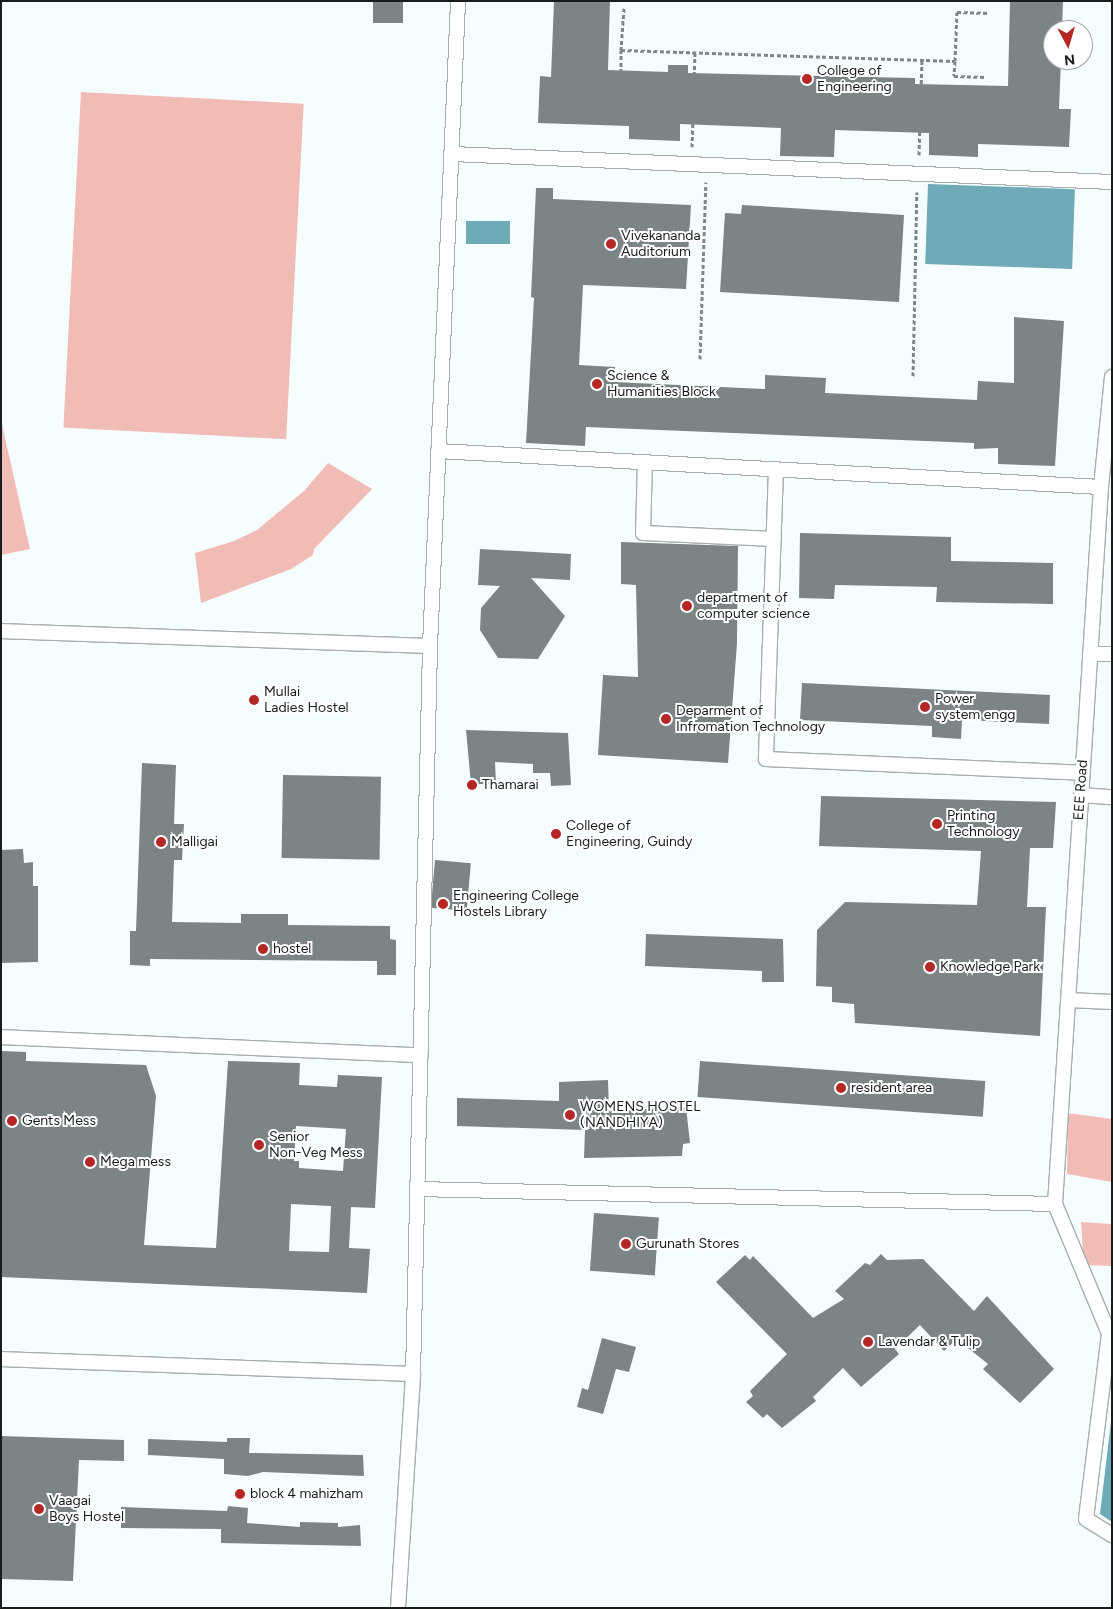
<!DOCTYPE html>
<html>
<head>
<meta charset="utf-8">
<style>
	body { margin:0 }
	#map { position:relative; width:1113px; height:1609px; overflow:hidden; background:#f5fdfe; font-family:Figtree,sans-serif }
	div>[style] { position:absolute }
	[style*='--x'] { left:calc(var(--x)*1px); top:calc(var(--y)*1px); width:calc(var(--w)*1px); rotate:calc(var(--a)*1deg) }
	.green>* { inset:0; background:#f1bcb5; transform-origin:0 0 }
	.water>* { inset:0; background:#6eaab7; transform-origin:0 0 }
	.building>* { inset:0; background:#7c8486; transform-origin:0 0 }
	.path>* { height:3px; margin-top:-1.5px; transform-origin:0; background:repeating-linear-gradient(90deg,#808586 0 4px,transparent 0 6.5px) }
	.roads { filter:drop-shadow(1px 0 #a6aeb0) drop-shadow(-1px 0 #a6aeb0) drop-shadow(0 1px #a6aeb0) drop-shadow(0 -1px #a6aeb0) }
	.service>* { height:14px; margin:-7px; padding:0 7px; transform-origin:7px; border-radius:7px; background:#fff }
	.dots>* { width:14px; height:14px; translate:-50% -50%; box-sizing:border-box; border:2px solid #fff; border-radius:50% }
	span { translate:-50% -50%; white-space:nowrap; text-align:center; line-height:1.15; -webkit-text-stroke:4px #fff; paint-order:stroke }
	.poi-label { font-size:14px; color:#191c1d }
	.left { translate:0 -50%; text-align:left }
	.street-label { font-size:14px; color:#191c1d }
	.frame { position:absolute; inset:0; border:2px solid #191c1d; pointer-events:none }
	.north { position:absolute; left:1043px; top:20px; width:50px; height:50px; box-sizing:border-box; background:#fff; border:1px solid #a3a4a5; border-radius:50%; rotate:174deg; font-size:14px; font-weight:700; line-height:20px; text-align:center; color:#191c1d }
	.north::after { content:''; display:block; margin:auto; width:18px; height:22px; background:#b52626; clip-path:polygon(50% 0,100% 100%,50% 72%,0 100%) }
</style>
</head>
<body>
<div id="map">
	<div class="green">
		<div style="left:81px;top:92px;width:223px;height:336px;rotate:3deg"></div>
		<div style="clip-path:polygon(1px 420px,30px 549px,1px 555px)"></div>
		<div style="clip-path:polygon(328px 463px,372px 489px,314px 549px,313px 555px,291px 569px,201px 603px,195px 553px,234px 541px,257px 530px,304px 491px)"></div>
		<div style="clip-path:polygon(1068px 1113px,1112px 1119px,1112px 1182px,1067px 1174px)"></div>
		<div style="clip-path:polygon(1081px 1222px,1112px 1224px,1112px 1266px,1084px 1265px)"></div>
	</div>
	<div class="water">
		<div style="left:928px;top:184px;width:147px;height:80px;rotate:2deg"></div>
		<div style="left:466px;top:221px;width:44px;height:23px"></div>
		<div style="clip-path:polygon(1112px 1413px,1112px 1522px,1100px 1514px)"></div>
	</div>
	<div class="building">
		<div style="left:373px;top:1px;width:30px;height:22px"></div>
		<div style="clip-path:polygon(554px 1px,610px 1px,608px 70px,668px 72px,668px 65px,688px 65px,688px 73px,915px 78px,915px 84px,1008px 86px,1010px 1px,1063px 1px,1062px 30px,1053px 30px,1053px 60px,1061px 60px,1059px 109px,1071px 109px,1069px 147px,978px 144px,978px 157px,929px 155px,929px 133px,835px 130px,834px 157px,780px 156px,781px 128px,680px 124px,680px 141px,629px 139px,629px 126px,538px 123px,540px 76px,551px 77px)"></div>
		<div style="clip-path:polygon(536px 188px,553px 188px,553px 199px,691px 205px,686px 289px,583px 285px,579px 365px,615px 367px,614px 382px,765px 389px,765px 375px,826px 378px,825px 393px,977px 400px,978px 381px,1014px 383px,1014px 317px,1064px 321px,1055px 466px,998px 464px,998px 448px,974px 449px,974px 443px,586px 427px,585px 446px,526px 443px,534px 298px,531px 297px)"></div>
		<div style="clip-path:polygon(742px 205px,904px 215px,899px 302px,720px 292px,725px 213px,741px 214px)"></div>
		<div style="clip-path:polygon(800px 533px,951px 537px,951px 561px,1053px 563px,1053px 604px,936px 602px,937px 587px,835px 585px,834px 599px,799px 598px)"></div>
		<div style="clip-path:polygon(621px 542px,738px 546px,737px 643px,728px 763px,598px 755px,603px 675px,638px 677px,636px 585px,621px 584px)"></div>
		<div style="clip-path:polygon(480px 549px,571px 554px,570px 580px,531px 578px,565px 616px,538px 659px,498px 658px,480px 630px,481px 608px,500px 586px,478px 585px)"></div>
		<div style="clip-path:polygon(802px 683px,1050px 695px,1049px 724px,962px 720px,961px 739px,932px 737px,932px 726px,800px 720px)"></div>
		<div style="clip-path:polygon(466px 730px,568px 733px,571px 785px,551px 786px,550px 773px,533px 773px,533px 764px,495px 762px,496px 784px,471px 784px)"></div>
		<div style="clip-path:polygon(142px 763px,176px 765px,174px 824px,184px 824px,182px 860px,174px 860px,172px 922px,241px 923px,241px 914px,288px 914px,288px 925px,390px 926px,390px 939px,396px 940px,396px 975px,377px 975px,377px 961px,150px 959px,150px 966px,130px 965px,130px 931px,136px 931px)"></div>
		<div style="left:283px;top:775px;width:98px;height:83px;rotate:1deg"></div>
		<div style="clip-path:polygon(821px 796px,1056px 802px,1053px 848px,1030px 848px,1027px 907px,1046px 907px,1040px 1036px,855px 1023px,854px 1004px,832px 1002px,832px 987px,816px 986px,817px 930px,845px 902px,977px 905px,981px 851px,819px 846px)"></div>
		<div style="clip-path:polygon(23px 849px,24px 863px,33px 862px,33px 886px,38px 886px,38px 962px,1px 963px,1px 850px)"></div>
		<div style="left:435px;top:860px;width:36px;height:48px;rotate:5deg"></div>
		<div style="clip-path:polygon(646px 934px,783px 939px,784px 982px,762px 982px,762px 971px,645px 966px)"></div>
		<div style="clip-path:polygon(evenodd,1px 1051px,26px 1052px,26px 1061px,146px 1065px,156px 1096px,144px 1245px,216px 1248px,228px 1061px,300px 1063px,299px 1085px,337px 1087px,338px 1075px,382px 1077px,375px 1208px,351px 1207px,349px 1248px,370px 1249px,367px 1293px,1px 1277px,1px 1051px,296px 1126px,346px 1129px,343px 1171px,299px 1168px,299px 1161px,294px 1161px,296px 1126px,1px 1051px,291px 1204px,331px 1206px,329px 1252px,289px 1251px,291px 1204px)"></div>
		<div style="left:700px;top:1061px;width:286px;height:36px;rotate:4deg"></div>
		<div style="clip-path:polygon(608px 1080px,609px 1111px,686px 1107px,690px 1143px,683px 1144px,682px 1156px,584px 1158px,585px 1130px,457px 1126px,457px 1098px,559px 1101px,559px 1082px)"></div>
		<div style="left:594px;top:1213px;width:65px;height:58px;rotate:4deg"></div>
		<div style="clip-path:polygon(881px 1254px,887px 1260px,923px 1259px,974px 1311px,987px 1296px,1054px 1369px,1020px 1403px,983px 1369px,988px 1364px,957px 1339px,944px 1351px,920px 1325px,895px 1349px,899px 1354px,861px 1387px,843px 1368px,813px 1397px,816px 1401px,782px 1428px,767px 1414px,763px 1418px,746px 1402px,753px 1396px,750px 1391px,787px 1354px,716px 1282px,745px 1255px,750px 1260px,753px 1256px,813px 1318px,844px 1299px,835px 1291px,865px 1263px,870px 1265px)"></div>
		<div style="clip-path:polygon(602px 1338px,636px 1347px,629px 1372px,616px 1369px,603px 1414px,577px 1407px,582px 1388px,588px 1390px)"></div>
		<div style="clip-path:polygon(1px 1436px,124px 1440px,124px 1461px,79px 1460px,73px 1581px,1px 1579px)"></div>
		<div style="clip-path:polygon(227px 1438px,250px 1438px,249px 1453px,363px 1455px,364px 1476px,263px 1472px,248px 1476px,224px 1474px,224px 1459px,148px 1455px,148px 1439px,227px 1442px)"></div>
		<div style="clip-path:polygon(228px 1506px,248px 1508px,247px 1523px,300px 1527px,300px 1522px,338px 1523px,338px 1527px,360px 1525px,361px 1546px,221px 1543px,221px 1529px,121px 1528px,121px 1507px,227px 1511px)"></div>
	</div>
	<div class="path">
		<div style="--x:624;--y:8;--w:42;--a:94.1"></div>
		<div style="--x:621;--y:50;--w:334;--a:1.9"></div>
		<div style="--x:955;--y:61;--w:15;--a:94"></div>
		<div style="--x:954;--y:76;--w:32;--a:2"></div>
		<div style="--x:955;--y:61;--w:49;--a:-87.7"></div>
		<div style="--x:957;--y:12;--w:32;--a:2"></div>
		<div style="--x:621;--y:73;--w:23;--a:-90"></div>
		<div style="--x:692;--y:147;--w:94;--a:-88.2"></div>
		<div style="--x:919;--y:155;--w:95;--a:-88.2"></div>
		<div style="--x:700;--y:359;--w:177;--a:-88.1"></div>
		<div style="--x:913;--y:376;--w:184;--a:-88.8"></div>
	</div>
	<div class="roads">
		<div class="service">
			<div style="--x:452;--y:154;--w:661;--a:2.43"></div>
			<div style="--x:1112;--y:377;--w:111;--a:95.7"></div>
			<div style="--x:1101;--y:487;--w:718;--a:93.67"></div>
			<div style="--x:1055;--y:1204;--w:141;--a:67.4"></div>
			<div style="--x:1109;--y:1334;--w:186;--a:97.1"></div>
			<div style="--x:1086;--y:1519;--w:31;--a:32"></div>
			<div style="--x:438;--y:451;--w:664;--a:3.11"></div>
			<div style="--x:645;--y:462;--w:71;--a:91.6"></div>
			<div style="--x:643;--y:533;--w:131;--a:2.6"></div>
			<div style="--x:776;--y:469;--w:290;--a:92"></div>
			<div style="--x:766;--y:759;--w:316;--a:2.5"></div>
			<div style="--x:1;--y:631;--w:429;--a:2"></div>
			<div style="--x:1090;--y:654;--w:22;--a:0"></div>
			<div style="--x:1081;--y:795;--w:31;--a:4"></div>
			<div style="--x:1068;--y:1000;--w:44;--a:2.6"></div>
			<div style="--x:1;--y:1037;--w:420;--a:2.5"></div>
			<div style="--x:417;--y:1189;--w:638;--a:1.35"></div>
			<div style="--x:1;--y:1359;--w:412;--a:2.1"></div>
			<div style="--x:398;--y:1608;--w:234;--a:-86.3"></div>
			<div style="--x:413;--y:1374;--w:728;--a:-88.66"></div>
			<div style="--x:430;--y:646;--w:646;--a:-87.51"></div>
		</div>
	</div>
	<div class="dots">
		<div style="left:807px;top:79px;background:#b52626"></div>
		<div style="left:611px;top:244px;background:#b52626"></div>
		<div style="left:597px;top:384px;background:#b52626"></div>
		<div style="left:687px;top:606px;background:#b52626"></div>
		<div style="left:254px;top:700px;background:#b52626"></div>
		<div style="left:925px;top:707px;background:#b52626"></div>
		<div style="left:666px;top:719px;background:#b52626"></div>
		<div style="left:472px;top:785px;background:#b52626"></div>
		<div style="left:937px;top:824px;background:#b52626"></div>
		<div style="left:556px;top:834px;background:#b52626"></div>
		<div style="left:161px;top:842px;background:#b52626"></div>
		<div style="left:443px;top:904px;background:#b52626"></div>
		<div style="left:263px;top:949px;background:#b52626"></div>
		<div style="left:930px;top:967px;background:#b52626"></div>
		<div style="left:841px;top:1088px;background:#b52626"></div>
		<div style="left:570px;top:1115px;background:#b52626"></div>
		<div style="left:12px;top:1121px;background:#b52626"></div>
		<div style="left:259px;top:1145px;background:#b52626"></div>
		<div style="left:90px;top:1162px;background:#b52626"></div>
		<div style="left:626px;top:1244px;background:#b52626"></div>
		<div style="left:868px;top:1342px;background:#b52626"></div>
		<div style="left:240px;top:1494px;background:#b52626"></div>
		<div style="left:39px;top:1509px;background:#b52626"></div>
	</div>
	<div class="poi-label">
		<span class="left" style="left:817px;top:79px">College of<br>Engineering</span>
		<span class="left" style="left:621px;top:244px">Vivekananda<br>Auditorium</span>
		<span class="left" style="left:607px;top:384px">Science &amp;<br>Humanities Block</span>
		<span class="left" style="left:697px;top:606px">department of<br>computer science</span>
		<span class="left" style="left:264px;top:700px">Mullai<br>Ladies Hostel</span>
		<span class="left" style="left:935px;top:707px">Power<br>system engg</span>
		<span class="left" style="left:676px;top:719px">Deparment of<br>Infromation Technology</span>
		<span class="left" style="left:482px;top:785px">Thamarai</span>
		<span class="left" style="left:947px;top:824px">Printing<br>Technology</span>
		<span class="left" style="left:566px;top:834px">College of<br>Engineering, Guindy</span>
		<span class="left" style="left:171px;top:842px">Malligai</span>
		<span class="left" style="left:453px;top:904px">Engineering College<br>Hostels Library</span>
		<span class="left" style="left:273px;top:949px">hostel</span>
		<span class="left" style="left:940px;top:967px">Knowledge Park</span>
		<span class="left" style="left:851px;top:1088px">resident area</span>
		<span class="left" style="left:580px;top:1115px">WOMENS HOSTEL<br>(NANDHIYA)</span>
		<span class="left" style="left:22px;top:1121px">Gents Mess</span>
		<span class="left" style="left:269px;top:1145px">Senior<br>Non-Veg Mess</span>
		<span class="left" style="left:100px;top:1162px">Mega mess</span>
		<span class="left" style="left:636px;top:1244px">Gurunath Stores</span>
		<span class="left" style="left:878px;top:1342px">Lavendar &amp; Tulip</span>
		<span class="left" style="left:250px;top:1494px">block 4 mahizham</span>
		<span class="left" style="left:49px;top:1509px">Vaagai<br>Boys Hostel</span>
	</div>
	<div class="street-label">
		<span style="left:1081px;top:790px;rotate:-86deg">EEE Road</span>
	</div>
	<div class="frame"></div>
	<div class="north">N</div>
</div>
</body>
</html>
